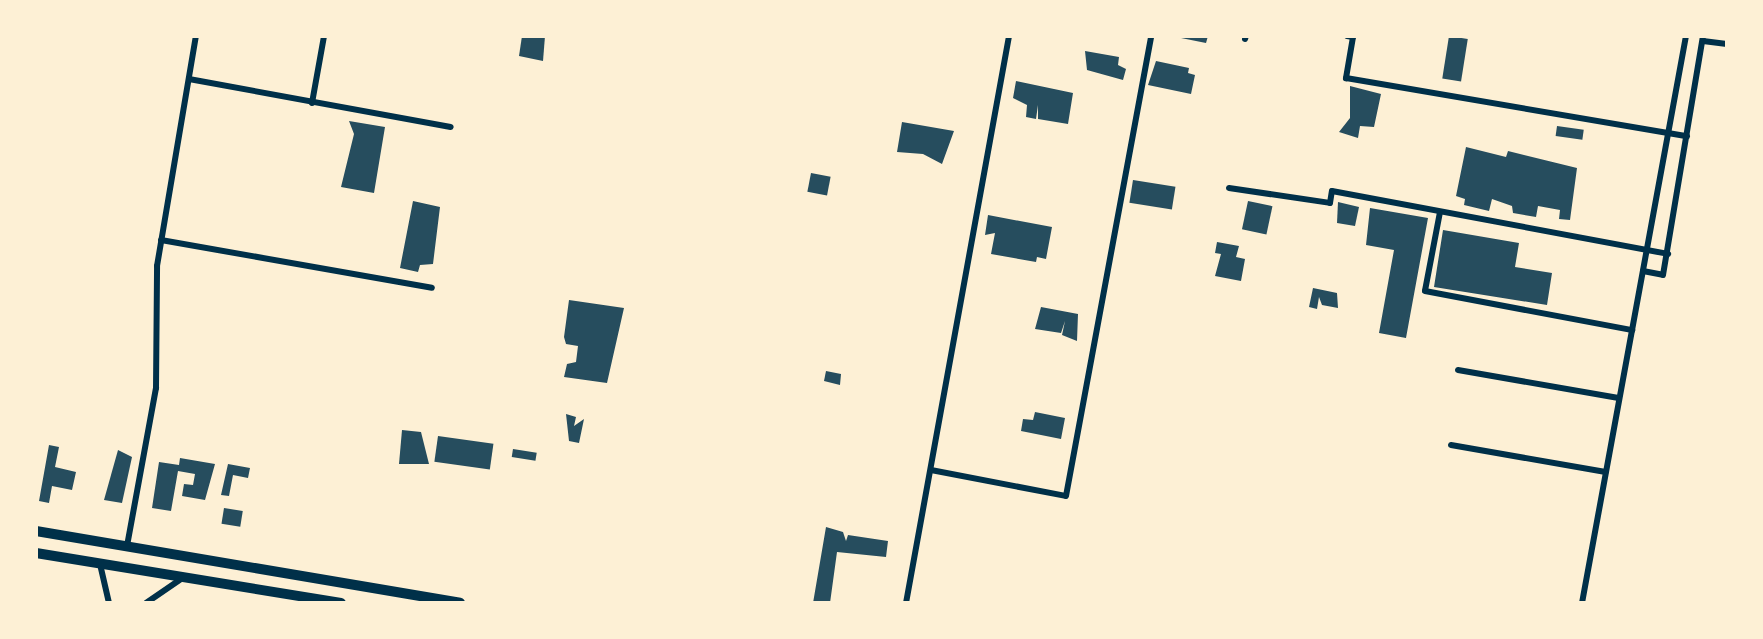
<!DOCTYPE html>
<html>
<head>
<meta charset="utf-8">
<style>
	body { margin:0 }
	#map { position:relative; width:1763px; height:639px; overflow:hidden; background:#fdf0d5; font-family:"Nunito Sans",sans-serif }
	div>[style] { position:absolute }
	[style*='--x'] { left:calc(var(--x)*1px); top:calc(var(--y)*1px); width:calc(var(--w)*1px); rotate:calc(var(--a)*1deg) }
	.building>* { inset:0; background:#264d5e; transform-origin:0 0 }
	.minor>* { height:6px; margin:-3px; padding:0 3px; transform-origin:3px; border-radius:3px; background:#003049 }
	.primary>* { height:10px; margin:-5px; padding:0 5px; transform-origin:5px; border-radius:5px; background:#003049 }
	span { translate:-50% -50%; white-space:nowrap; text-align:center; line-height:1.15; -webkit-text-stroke:7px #fdf0d5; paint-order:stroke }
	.frame { position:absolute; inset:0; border:38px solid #fdf0d5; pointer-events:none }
</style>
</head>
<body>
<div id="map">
	<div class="building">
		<div style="clip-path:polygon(522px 36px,545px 36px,543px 61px,519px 56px)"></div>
		<div style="clip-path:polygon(1171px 36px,1208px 36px,1206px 43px)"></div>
		<div style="left:1449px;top:36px;width:19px;height:43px;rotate:9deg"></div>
		<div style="clip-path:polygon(1085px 51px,1119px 57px,1118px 65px,1126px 69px,1123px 80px,1087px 70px)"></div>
		<div style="clip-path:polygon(1156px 61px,1189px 68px,1188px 73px,1195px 75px,1191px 94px,1148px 85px)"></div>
		<div style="clip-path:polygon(1016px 81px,1073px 93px,1068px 124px,1038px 119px,1038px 105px,1036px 119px,1026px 117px,1027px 105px,1013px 98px)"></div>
		<div style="clip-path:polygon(1350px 86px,1381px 94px,1374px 127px,1360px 126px,1358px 138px,1339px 132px,1350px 118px)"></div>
		<div style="clip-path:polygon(349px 121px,385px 127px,374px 193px,341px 187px,354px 134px)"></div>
		<div style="clip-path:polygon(902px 122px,954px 131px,942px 164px,923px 154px,897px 152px)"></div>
		<div style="left:1557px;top:126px;width:27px;height:10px;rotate:8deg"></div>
		<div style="clip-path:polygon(1466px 147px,1506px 157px,1508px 151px,1577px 168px,1570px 220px,1559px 219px,1560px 210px,1538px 206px,1536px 217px,1513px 213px,1512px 206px,1492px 199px,1489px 211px,1464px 205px,1465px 199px,1456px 196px)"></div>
		<div style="left:811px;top:173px;width:20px;height:19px;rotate:11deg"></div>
		<div style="left:1133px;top:180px;width:43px;height:23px;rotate:9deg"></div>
		<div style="clip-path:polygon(413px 201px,440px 207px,433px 264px,420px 265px,418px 272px,400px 268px)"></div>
		<div style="left:1248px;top:201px;width:25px;height:29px;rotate:12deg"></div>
		<div style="clip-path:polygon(1338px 202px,1359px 207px,1355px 226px,1337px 223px)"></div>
		<div style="clip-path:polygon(1370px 208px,1428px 218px,1406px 338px,1379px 333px,1394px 250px,1366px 245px)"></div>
		<div style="clip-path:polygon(988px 215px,1052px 227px,1046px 259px,1037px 257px,1036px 262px,991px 254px,995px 233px,985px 235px)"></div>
		<div style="clip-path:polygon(1443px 230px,1519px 243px,1515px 267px,1552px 273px,1547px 305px,1434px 287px)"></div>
		<div style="clip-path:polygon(1217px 242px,1239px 246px,1236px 257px,1245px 259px,1241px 281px,1215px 276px,1221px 254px,1215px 253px)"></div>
		<div style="clip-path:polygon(1313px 288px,1337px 293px,1338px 308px,1322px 305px,1319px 297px,1317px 309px,1309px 307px)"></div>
		<div style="clip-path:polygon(569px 300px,624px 308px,607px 383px,564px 377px,567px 364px,576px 362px,578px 346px,566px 344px,564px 337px)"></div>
		<div style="clip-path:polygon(1041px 307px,1078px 314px,1077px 341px,1062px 335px,1065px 321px,1061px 333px,1035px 329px)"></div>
		<div style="clip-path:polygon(826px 371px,841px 374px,840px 385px,824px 381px)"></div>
		<div style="clip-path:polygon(1035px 412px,1065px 418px,1061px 439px,1021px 431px,1023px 419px,1033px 420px)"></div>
		<div style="clip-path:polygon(566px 414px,576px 417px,574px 426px,584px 419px,579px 443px,569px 441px)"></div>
		<div style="clip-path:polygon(402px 430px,421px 432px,429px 464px,399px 464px)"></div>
		<div style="left:438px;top:436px;width:56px;height:26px;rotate:8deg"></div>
		<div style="clip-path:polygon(49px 445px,59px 447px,55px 467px,76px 472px,72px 490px,52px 486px,49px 503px,39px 501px)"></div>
		<div style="left:513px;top:449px;width:24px;height:8px;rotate:9deg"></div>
		<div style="clip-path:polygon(118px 450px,132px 457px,122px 503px,104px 500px)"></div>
		<div style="clip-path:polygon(180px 458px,215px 464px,205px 500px,182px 496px,184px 484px,193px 485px,195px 474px,178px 471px,171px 511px,152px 508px,159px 462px,179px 465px)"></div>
		<div style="clip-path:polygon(228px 464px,250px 468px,248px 478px,233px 475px,229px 496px,221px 495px)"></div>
		<div style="left:224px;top:508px;width:19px;height:16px;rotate:9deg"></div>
		<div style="clip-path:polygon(826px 527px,843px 532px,846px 541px,848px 535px,888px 541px,886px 557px,837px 552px,830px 603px,813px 603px)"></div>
	</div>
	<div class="minor">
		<div style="--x:1347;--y:36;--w:6;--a:9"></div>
		<div style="--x:1353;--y:37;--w:42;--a:99.7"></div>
		<div style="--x:1346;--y:78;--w:346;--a:9.7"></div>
		<div style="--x:1245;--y:39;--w:3;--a:-72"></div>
		<div style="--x:1703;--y:41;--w:24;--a:7"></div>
		<div style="--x:189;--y:79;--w:266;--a:10.4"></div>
		<div style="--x:312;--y:103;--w:68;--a:-79.8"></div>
		<div style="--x:1229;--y:188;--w:102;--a:8.4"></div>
		<div style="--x:1330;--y:203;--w:12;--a:-81"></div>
		<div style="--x:1332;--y:191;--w:342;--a:10.6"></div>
		<div style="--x:1440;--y:212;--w:80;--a:100.8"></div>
		<div style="--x:1425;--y:291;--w:211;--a:10.7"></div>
		<div style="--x:161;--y:240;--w:275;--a:10"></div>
		<div style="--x:1643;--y:271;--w:20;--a:11"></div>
		<div style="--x:1663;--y:275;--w:242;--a:-80.5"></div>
		<div style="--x:1458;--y:370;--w:163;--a:9.9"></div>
		<div style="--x:1451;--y:445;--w:157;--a:9.9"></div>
		<div style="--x:931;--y:470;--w:137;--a:10.9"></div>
		<div style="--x:1066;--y:496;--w:468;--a:-79.5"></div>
		<div style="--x:127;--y:546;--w:161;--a:-79.6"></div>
		<div style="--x:156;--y:388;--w:122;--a:-89.5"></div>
		<div style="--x:157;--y:266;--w:233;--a:-80.4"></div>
		<div style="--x:100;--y:564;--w:40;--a:77"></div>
		<div style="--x:146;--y:603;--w:42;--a:-34.4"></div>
		<div style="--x:906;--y:603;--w:576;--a:-79.7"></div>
		<div style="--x:1582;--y:603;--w:576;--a:-79.61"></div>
	</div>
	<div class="primary">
		<div style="--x:36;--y:531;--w:430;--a:9.6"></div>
		<div style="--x:36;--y:553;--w:309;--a:9.3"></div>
	</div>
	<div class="frame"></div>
</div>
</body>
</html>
